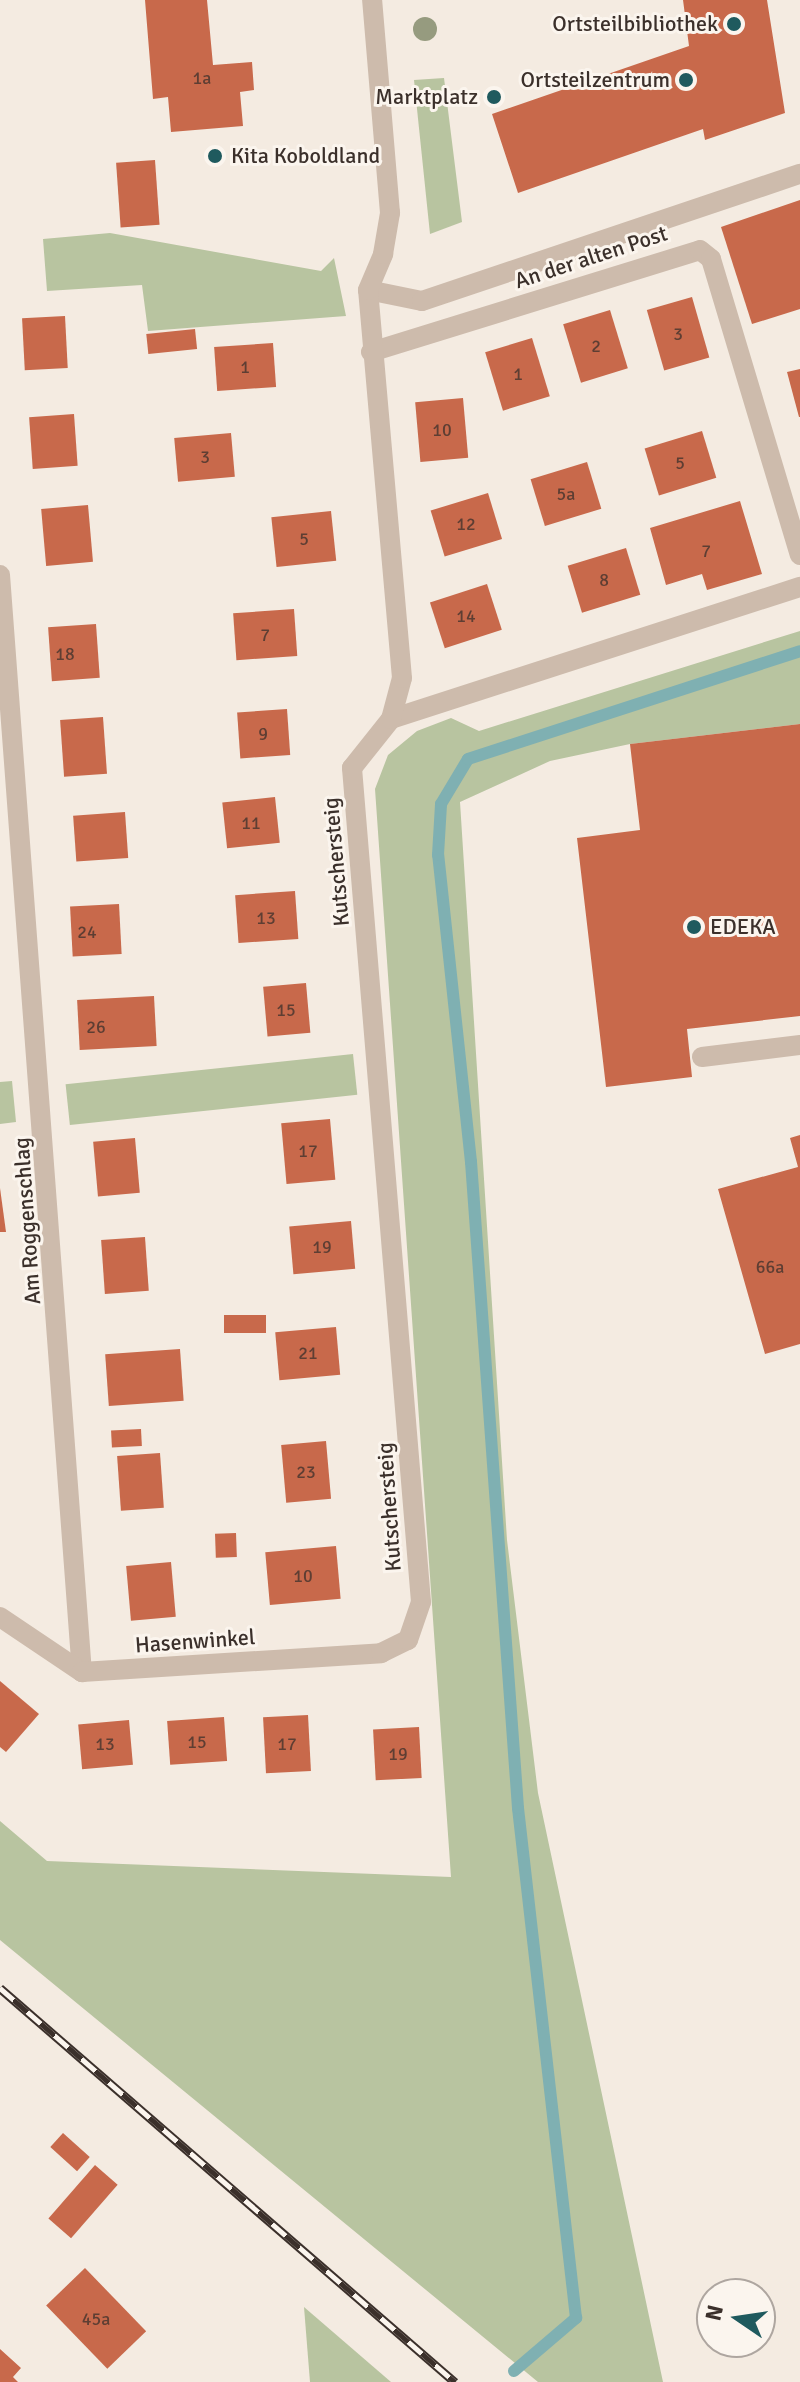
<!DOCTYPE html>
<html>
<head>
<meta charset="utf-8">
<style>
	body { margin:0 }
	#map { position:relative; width:800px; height:2382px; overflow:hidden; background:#f4ebe1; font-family:Signika,sans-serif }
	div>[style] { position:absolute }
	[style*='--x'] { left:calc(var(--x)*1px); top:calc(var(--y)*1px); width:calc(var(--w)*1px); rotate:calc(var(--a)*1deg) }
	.green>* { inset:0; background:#b8c4a0; transform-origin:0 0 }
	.stream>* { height:12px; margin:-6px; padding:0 6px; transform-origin:6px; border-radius:6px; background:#7fb0b2 }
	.building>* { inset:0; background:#c8694b; transform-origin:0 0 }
	.lane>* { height:20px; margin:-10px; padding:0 10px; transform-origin:10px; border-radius:10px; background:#cdbbac }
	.street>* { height:20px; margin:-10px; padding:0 10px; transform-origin:10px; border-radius:10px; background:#cdbbac }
	.rail>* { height:9px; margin-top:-4.5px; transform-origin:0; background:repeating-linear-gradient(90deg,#fbf5ee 0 18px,#3b302b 0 36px); box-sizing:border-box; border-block:2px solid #3b302b }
	.trees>* { width:24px; height:24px; margin:-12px; border-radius:50%; background:#969b7f }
	.dots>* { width:22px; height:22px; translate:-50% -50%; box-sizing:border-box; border:4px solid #fbf5ee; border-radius:50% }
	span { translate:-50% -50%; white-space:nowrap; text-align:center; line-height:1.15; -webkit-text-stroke:6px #fbf5ee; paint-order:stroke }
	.number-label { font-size:18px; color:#5e3e33 }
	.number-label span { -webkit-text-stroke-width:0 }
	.poi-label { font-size:22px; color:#3b302b }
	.right { translate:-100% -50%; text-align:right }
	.left { translate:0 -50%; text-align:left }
	.street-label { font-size:22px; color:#3b302b }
	.north { position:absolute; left:696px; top:2278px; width:80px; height:80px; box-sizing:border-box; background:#fbf5ee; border:2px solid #aea6a0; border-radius:50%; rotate:283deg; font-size:22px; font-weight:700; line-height:32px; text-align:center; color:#3b302b }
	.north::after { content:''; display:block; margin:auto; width:28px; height:36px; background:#1f5a5e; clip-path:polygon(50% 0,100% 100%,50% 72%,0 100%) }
</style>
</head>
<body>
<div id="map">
	<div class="green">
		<div style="clip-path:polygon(444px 78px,462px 222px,430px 234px,414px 80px)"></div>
		<div style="clip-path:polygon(110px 233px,321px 271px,334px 258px,346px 316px,148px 331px,142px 285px,47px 291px,43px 239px)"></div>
		<div style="clip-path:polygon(800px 631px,800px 724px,630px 744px,550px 761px,460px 802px,507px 1540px,538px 1793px,663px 2382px,538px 2382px,0 1940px,0 1821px,47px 1861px,451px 1877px,375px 789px,388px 755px,417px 731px,451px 718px,479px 731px)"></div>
		<div style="left:353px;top:1054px;width:41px;height:289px;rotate:84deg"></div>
		<div style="clip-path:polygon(12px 1081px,16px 1122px,0 1124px,0 1082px)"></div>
		<div style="clip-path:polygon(304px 2307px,391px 2382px,310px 2382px)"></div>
	</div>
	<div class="stream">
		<div style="--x:514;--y:2371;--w:82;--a:-40.5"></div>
		<div style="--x:576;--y:2318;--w:513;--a:-96.49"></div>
		<div style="--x:518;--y:1808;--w:648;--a:-94.16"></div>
		<div style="--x:471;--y:1162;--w:309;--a:-96.1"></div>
		<div style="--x:438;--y:855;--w:51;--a:-86.6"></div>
		<div style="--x:441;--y:804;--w:52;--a:-59"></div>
		<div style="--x:468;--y:759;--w:349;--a:-18"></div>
	</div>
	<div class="building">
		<div style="clip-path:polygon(145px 0,207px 0,213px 65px,252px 62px,254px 90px,240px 92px,243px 126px,171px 132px,168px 97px,153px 99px)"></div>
		<div style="clip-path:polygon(683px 0,767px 0,785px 113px,705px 140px,703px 129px,518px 193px,492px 114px,689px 46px)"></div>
		<div style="left:155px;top:160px;width:65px;height:39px;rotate:86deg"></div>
		<div style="clip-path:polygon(800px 200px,800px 309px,752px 324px,721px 227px)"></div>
		<div style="left:692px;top:297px;width:63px;height:47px;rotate:74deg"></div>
		<div style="left:610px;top:310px;width:61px;height:49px;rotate:73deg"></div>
		<div style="left:65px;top:316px;width:52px;height:43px;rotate:87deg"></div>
		<div style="left:195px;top:329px;width:20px;height:49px;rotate:84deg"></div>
		<div style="left:532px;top:338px;width:61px;height:49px;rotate:73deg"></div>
		<div style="left:273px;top:343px;width:44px;height:59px;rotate:86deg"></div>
		<div style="clip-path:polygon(800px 369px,800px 417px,799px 417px,787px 372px)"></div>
		<div style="left:463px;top:398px;width:60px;height:48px;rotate:85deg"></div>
		<div style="left:74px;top:414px;width:52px;height:45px;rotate:86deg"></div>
		<div style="left:702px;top:431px;width:49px;height:60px;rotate:73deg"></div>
		<div style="left:231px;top:433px;width:44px;height:57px;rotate:85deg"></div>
		<div style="left:587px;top:462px;width:49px;height:59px;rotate:73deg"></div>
		<div style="left:488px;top:493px;width:48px;height:60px;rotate:73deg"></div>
		<div style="clip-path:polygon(740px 501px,762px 574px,707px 590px,702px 574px,666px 585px,650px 528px)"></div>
		<div style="left:88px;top:505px;width:57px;height:47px;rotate:85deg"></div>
		<div style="left:331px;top:511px;width:50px;height:60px;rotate:84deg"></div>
		<div style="left:626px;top:548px;width:49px;height:61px;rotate:73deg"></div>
		<div style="left:487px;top:584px;width:48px;height:60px;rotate:72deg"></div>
		<div style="left:294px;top:609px;width:47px;height:61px;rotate:86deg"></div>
		<div style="left:96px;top:624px;width:54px;height:48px;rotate:86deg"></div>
		<div style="left:287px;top:709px;width:46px;height:50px;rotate:86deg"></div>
		<div style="left:103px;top:717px;width:57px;height:43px;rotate:86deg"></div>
		<div style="clip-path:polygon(800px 724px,800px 1016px,687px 1029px,692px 1077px,606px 1087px,577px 838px,640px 830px,630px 744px)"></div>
		<div style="left:275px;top:797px;width:46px;height:53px;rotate:84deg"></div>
		<div style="left:125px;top:812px;width:46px;height:52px;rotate:86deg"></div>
		<div style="left:295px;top:891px;width:48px;height:60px;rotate:86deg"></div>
		<div style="left:119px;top:904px;width:50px;height:49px;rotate:87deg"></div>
		<div style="left:306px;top:983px;width:50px;height:43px;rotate:85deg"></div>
		<div style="left:154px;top:996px;width:50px;height:77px;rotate:87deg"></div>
		<div style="left:330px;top:1119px;width:61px;height:49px;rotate:85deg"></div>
		<div style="clip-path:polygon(800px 1135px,800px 1344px,765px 1354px,718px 1189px,798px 1167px,790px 1138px)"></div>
		<div style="left:135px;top:1138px;width:55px;height:42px;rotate:85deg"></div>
		<div style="clip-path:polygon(0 1188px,6px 1232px,0 1232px)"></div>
		<div style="left:351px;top:1221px;width:48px;height:62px;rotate:85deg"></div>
		<div style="left:145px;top:1237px;width:54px;height:44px;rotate:86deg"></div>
		<div style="left:266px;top:1315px;width:18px;height:42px;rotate:90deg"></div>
		<div style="left:336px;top:1327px;width:48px;height:61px;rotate:85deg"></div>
		<div style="left:180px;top:1349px;width:52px;height:75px;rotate:86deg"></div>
		<div style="left:141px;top:1429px;width:17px;height:30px;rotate:87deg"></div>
		<div style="left:326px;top:1441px;width:58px;height:45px;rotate:85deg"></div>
		<div style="left:160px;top:1453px;width:55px;height:43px;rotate:86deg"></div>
		<div style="left:236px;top:1533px;width:24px;height:21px;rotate:88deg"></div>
		<div style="left:336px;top:1546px;width:53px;height:71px;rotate:85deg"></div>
		<div style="left:171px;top:1562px;width:55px;height:45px;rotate:85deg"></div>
		<div style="clip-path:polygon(0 1681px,39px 1714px,6px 1752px,0 1747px)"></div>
		<div style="left:308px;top:1715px;width:56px;height:45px;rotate:87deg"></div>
		<div style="left:224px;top:1717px;width:44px;height:57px;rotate:86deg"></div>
		<div style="left:129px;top:1720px;width:45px;height:51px;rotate:85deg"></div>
		<div style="left:419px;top:1727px;width:51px;height:46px;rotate:87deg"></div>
		<div style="left:63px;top:2133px;width:36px;height:19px;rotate:42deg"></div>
		<div style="left:95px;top:2165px;width:30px;height:71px;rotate:41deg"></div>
		<div style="left:85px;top:2268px;width:88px;height:54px;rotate:46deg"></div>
		<div style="clip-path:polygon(0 2349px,21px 2368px,13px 2377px,18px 2382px,0 2382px)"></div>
	</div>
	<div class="lane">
		<div style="--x:368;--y:290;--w:55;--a:11.5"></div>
		<div style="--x:422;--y:301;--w:399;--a:-18.6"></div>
		<div style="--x:371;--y:352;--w:344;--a:-17.2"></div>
		<div style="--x:700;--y:250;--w:14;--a:39"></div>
		<div style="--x:711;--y:259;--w:309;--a:73.3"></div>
		<div style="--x:391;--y:719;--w:430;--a:-17.9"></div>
		<div style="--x:702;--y:1057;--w:99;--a:-7"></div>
	</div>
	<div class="street">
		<div style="--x:0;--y:575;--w:1100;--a:85.73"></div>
		<div style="--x:0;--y:1617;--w:99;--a:33.9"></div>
		<div style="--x:82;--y:1672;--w:300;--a:-3.6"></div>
		<div style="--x:381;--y:1653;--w:30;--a:-26"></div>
		<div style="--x:408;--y:1640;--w:40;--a:-71.1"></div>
		<div style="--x:421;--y:1602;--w:837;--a:-94.73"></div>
		<div style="--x:352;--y:768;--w:63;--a:-51.5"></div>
		<div style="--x:391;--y:719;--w:42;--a:-75"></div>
		<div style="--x:402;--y:678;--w:389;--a:-95"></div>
		<div style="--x:368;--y:290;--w:39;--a:-67"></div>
		<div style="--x:383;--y:254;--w:42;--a:-80.3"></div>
		<div style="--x:390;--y:213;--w:214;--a:-94.8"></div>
	</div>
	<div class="rail">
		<div style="--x:0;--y:1988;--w:602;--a:40.89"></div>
	</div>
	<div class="trees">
		<div style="left:425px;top:29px"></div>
	</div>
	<div class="dots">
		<div style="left:734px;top:24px;background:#1f5a5e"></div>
		<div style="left:686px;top:80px;background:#1f5a5e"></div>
		<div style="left:494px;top:97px;background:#1f5a5e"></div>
		<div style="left:215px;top:156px;background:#1f5a5e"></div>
		<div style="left:694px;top:927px;background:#1f5a5e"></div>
	</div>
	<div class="number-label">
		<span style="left:202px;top:78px">1a</span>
		<span style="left:678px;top:334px">3</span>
		<span style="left:596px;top:346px">2</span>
		<span style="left:245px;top:367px">1</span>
		<span style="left:518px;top:374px">1</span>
		<span style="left:442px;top:430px">10</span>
		<span style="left:205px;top:457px">3</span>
		<span style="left:680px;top:463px">5</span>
		<span style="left:566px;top:494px">5a</span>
		<span style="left:466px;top:524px">12</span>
		<span style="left:304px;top:539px">5</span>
		<span style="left:706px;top:551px">7</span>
		<span style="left:604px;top:580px">8</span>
		<span style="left:466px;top:616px">14</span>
		<span style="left:265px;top:635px">7</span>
		<span style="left:65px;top:654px">18</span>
		<span style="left:263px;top:734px">9</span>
		<span style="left:251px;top:823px">11</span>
		<span style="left:266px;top:918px">13</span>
		<span style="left:87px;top:932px">24</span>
		<span style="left:286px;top:1010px">15</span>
		<span style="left:96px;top:1027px">26</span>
		<span style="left:308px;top:1151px">17</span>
		<span style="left:322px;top:1247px">19</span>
		<span style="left:770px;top:1267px">66a</span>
		<span style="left:308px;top:1353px">21</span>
		<span style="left:306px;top:1472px">23</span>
		<span style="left:303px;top:1576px">10</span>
		<span style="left:197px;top:1742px">15</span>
		<span style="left:105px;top:1744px">13</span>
		<span style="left:287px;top:1744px">17</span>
		<span style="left:398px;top:1754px">19</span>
		<span style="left:96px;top:2319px">45a</span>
	</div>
	<div class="poi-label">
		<span class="right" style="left:718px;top:24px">Ortsteilbibliothek</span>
		<span class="right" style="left:670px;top:80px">Ortsteilzentrum</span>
		<span class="right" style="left:478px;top:97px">Marktplatz</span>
		<span class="left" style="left:231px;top:156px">Kita Koboldland</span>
		<span class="left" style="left:710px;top:927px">EDEKA</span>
	</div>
	<div class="street-label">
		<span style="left:591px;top:257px;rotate:-18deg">An der alten Post</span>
		<span style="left:336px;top:862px;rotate:-95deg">Kutschersteig</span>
		<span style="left:27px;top:1221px;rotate:-94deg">Am Roggenschlag</span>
		<span style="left:389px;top:1507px;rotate:-94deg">Kutschersteig</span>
		<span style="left:195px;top:1641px;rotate:-4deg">Hasenwinkel</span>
	</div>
	<div class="north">N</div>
</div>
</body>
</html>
